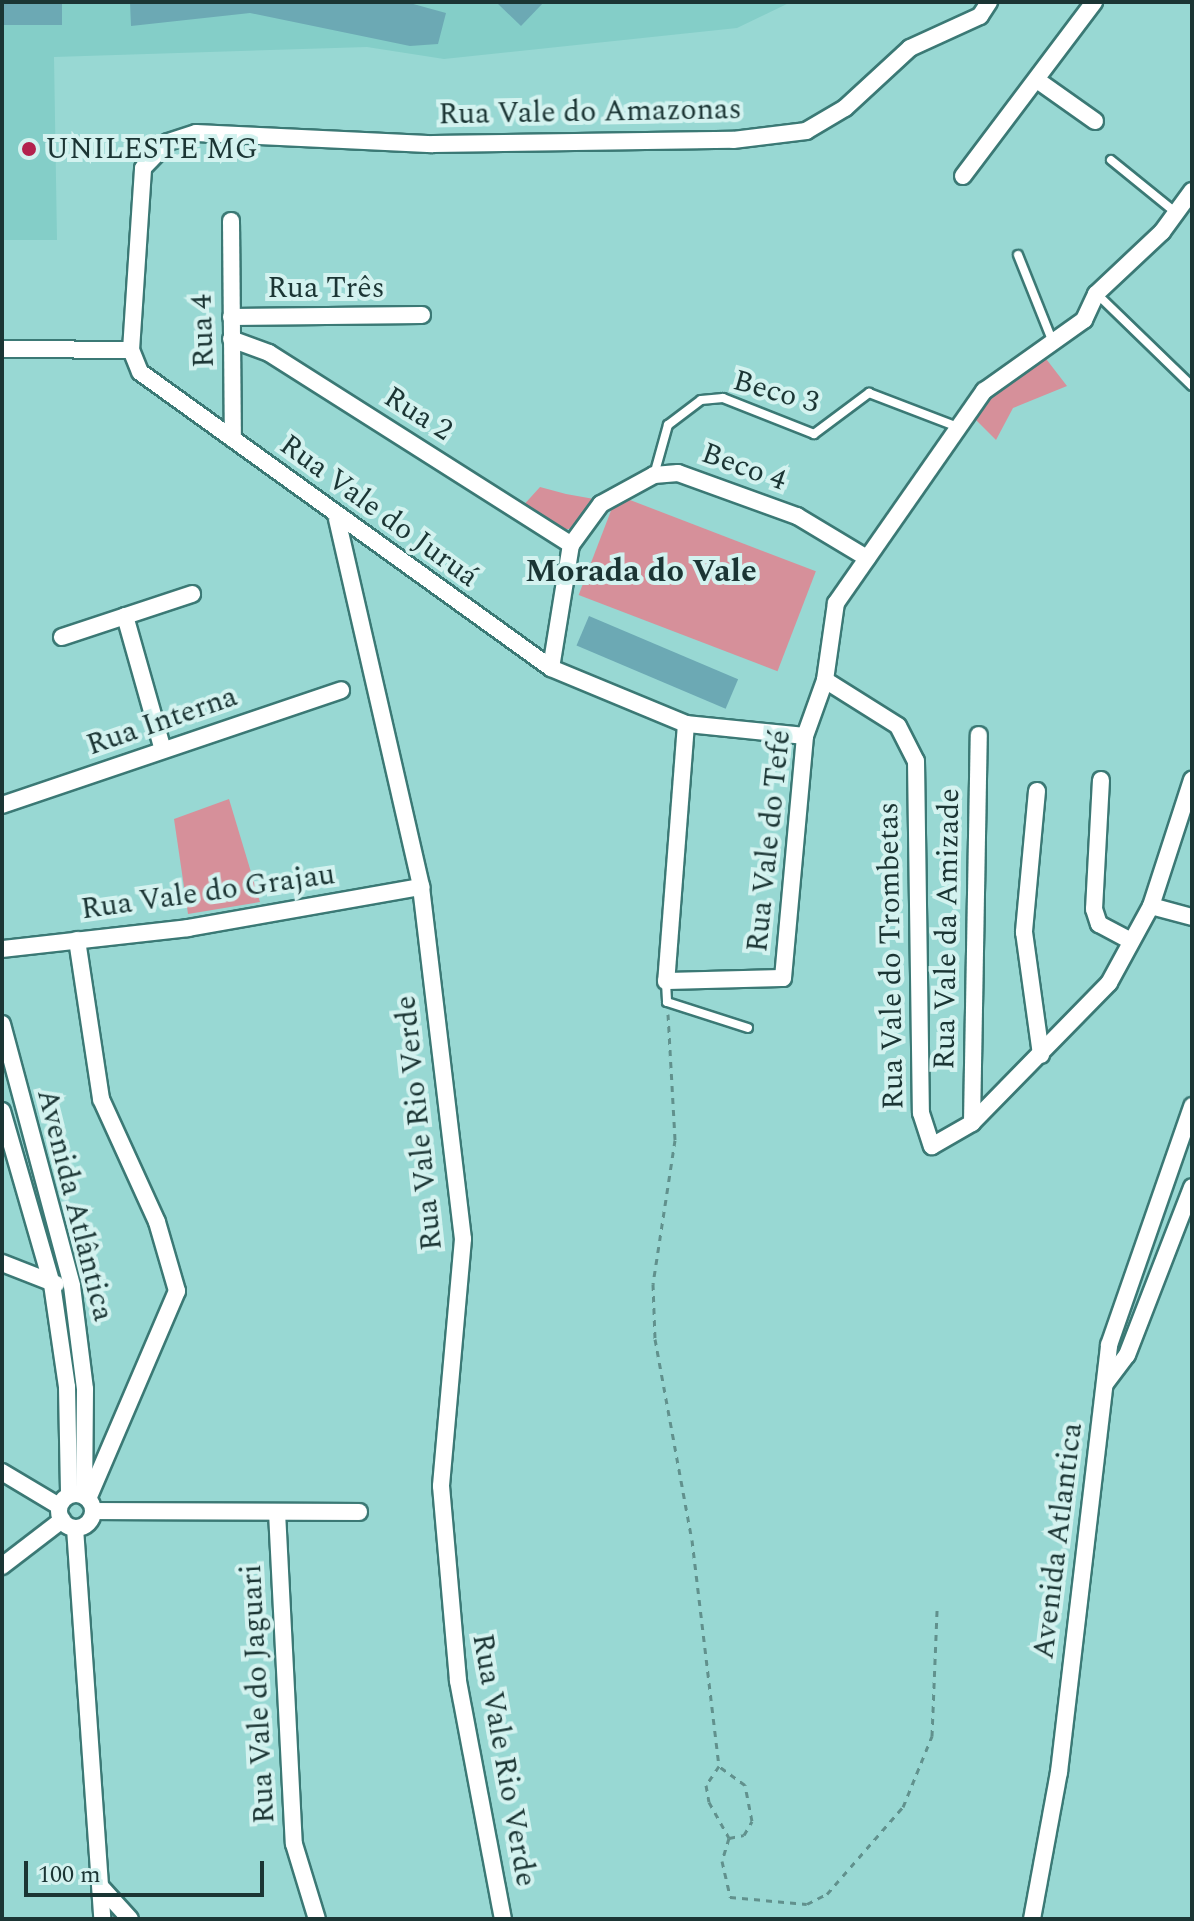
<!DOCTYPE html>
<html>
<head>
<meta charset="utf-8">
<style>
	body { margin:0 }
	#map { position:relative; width:1194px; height:1921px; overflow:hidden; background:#98d8d3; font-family:Spectral,serif }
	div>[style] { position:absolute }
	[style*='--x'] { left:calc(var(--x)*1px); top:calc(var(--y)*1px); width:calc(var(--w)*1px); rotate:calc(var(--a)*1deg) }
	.built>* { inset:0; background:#84cec8 }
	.green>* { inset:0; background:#d6909a; transform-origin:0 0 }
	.building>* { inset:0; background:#6ca9b4; transform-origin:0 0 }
	.path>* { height:3px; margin-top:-1.5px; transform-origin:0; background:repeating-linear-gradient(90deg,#61918d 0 6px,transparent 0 12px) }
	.roads { filter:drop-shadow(2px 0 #3b7975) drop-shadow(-2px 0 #3b7975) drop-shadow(0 2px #3b7975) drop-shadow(0 -2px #3b7975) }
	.service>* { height:8px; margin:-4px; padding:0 4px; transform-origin:4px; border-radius:4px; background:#fff }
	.minor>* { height:16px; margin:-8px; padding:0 8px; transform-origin:8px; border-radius:8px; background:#fff }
	.minor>.ring { margin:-8px; padding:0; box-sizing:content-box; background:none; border:16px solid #fff; border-radius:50% }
	.dots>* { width:22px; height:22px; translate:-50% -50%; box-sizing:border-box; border:4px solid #d3f2ef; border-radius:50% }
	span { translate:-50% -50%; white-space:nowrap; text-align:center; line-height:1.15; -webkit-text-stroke:8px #d3f2ef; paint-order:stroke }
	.street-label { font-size:30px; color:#1b3534 }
	.poi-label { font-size:30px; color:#1b3534 }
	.left { translate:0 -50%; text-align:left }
	.neighbourhood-label { font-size:32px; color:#1b3534; font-weight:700 }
	.frame { position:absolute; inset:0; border:4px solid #1b3534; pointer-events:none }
	.scale { position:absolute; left:24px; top:1861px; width:240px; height:36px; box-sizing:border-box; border:4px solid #1b3534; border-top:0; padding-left:10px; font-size:24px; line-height:28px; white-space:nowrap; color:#1b3534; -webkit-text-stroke:6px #d3f2ef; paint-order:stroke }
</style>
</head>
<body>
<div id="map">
	<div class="built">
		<div style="clip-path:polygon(2px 2px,791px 2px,737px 28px,444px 59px,367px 47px,54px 57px,57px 240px,2px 240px)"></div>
	</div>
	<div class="green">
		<div style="clip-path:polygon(1040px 351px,1067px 386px,1013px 408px,996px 440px,970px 414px)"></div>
		<div style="clip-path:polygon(540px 487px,566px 494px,594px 499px,574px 528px,557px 531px,520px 509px)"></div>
		<div style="left:617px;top:495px;width:213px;height:107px;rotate:21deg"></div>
		<div style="clip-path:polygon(229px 799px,260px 902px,188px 914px,174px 819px)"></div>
	</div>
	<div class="building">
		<div style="left:2px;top:2px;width:60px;height:23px"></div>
		<div style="clip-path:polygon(130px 2px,406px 2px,446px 13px,438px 44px,410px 46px,250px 13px,131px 26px)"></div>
		<div style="clip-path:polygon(496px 2px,544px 2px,521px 26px)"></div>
		<div style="left:589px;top:616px;width:162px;height:32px;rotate:23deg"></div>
	</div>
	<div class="path">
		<div style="--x:668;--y:1014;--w:126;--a:86.8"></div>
		<div style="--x:675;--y:1140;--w:146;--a:98.7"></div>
		<div style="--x:653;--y:1284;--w:55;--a:87.9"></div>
		<div style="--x:655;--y:1339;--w:204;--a:79.6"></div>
		<div style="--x:692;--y:1540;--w:228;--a:83.2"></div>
		<div style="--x:719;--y:1766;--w:23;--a:124"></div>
		<div style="--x:706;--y:1785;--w:17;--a:80"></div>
		<div style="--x:709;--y:1802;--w:41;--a:60.9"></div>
		<div style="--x:729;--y:1838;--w:15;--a:-11"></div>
		<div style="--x:744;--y:1835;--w:16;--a:-60"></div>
		<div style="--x:752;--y:1821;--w:37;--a:-101"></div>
		<div style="--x:745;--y:1785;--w:32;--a:-144"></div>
		<div style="--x:729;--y:1838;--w:24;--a:107"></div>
		<div style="--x:722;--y:1861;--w:37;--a:77"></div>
		<div style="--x:730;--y:1897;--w:77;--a:5.2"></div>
		<div style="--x:807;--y:1904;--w:22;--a:-27"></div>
		<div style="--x:827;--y:1894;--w:116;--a:-48.9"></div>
		<div style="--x:903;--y:1807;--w:77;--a:-67.8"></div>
		<div style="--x:932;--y:1736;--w:127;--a:-87.7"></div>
	</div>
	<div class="roads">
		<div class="service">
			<div style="--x:1111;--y:160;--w:82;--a:39.1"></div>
			<div style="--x:1018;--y:255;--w:92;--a:68.2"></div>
			<div style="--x:1097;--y:294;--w:132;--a:44.1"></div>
			<div style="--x:654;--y:475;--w:52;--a:-74.4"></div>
			<div style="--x:668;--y:425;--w:41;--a:-37.1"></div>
			<div style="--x:701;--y:400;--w:22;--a:-5"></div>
			<div style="--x:723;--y:398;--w:98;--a:21.6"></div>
			<div style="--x:814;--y:434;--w:69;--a:-36.7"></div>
			<div style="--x:869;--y:393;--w:95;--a:20.9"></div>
			<div style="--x:666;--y:982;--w:20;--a:87"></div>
			<div style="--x:667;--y:1002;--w:85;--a:17.8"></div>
		</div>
		<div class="minor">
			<div style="--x:1037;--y:80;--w:71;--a:35.3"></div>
			<div style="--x:963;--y:176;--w:218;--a:-53"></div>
			<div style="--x:231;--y:221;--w:218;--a:89.5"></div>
			<div style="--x:231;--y:317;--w:191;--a:-0.6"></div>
			<div style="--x:231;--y:339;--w:40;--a:20.2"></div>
			<div style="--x:269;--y:353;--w:358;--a:32.4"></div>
			<div style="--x:2;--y:349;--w:129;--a:0.4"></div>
			<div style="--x:337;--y:519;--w:377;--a:77.1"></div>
			<div style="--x:421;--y:887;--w:354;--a:83.2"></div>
			<div style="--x:463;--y:1239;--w:248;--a:95.1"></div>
			<div style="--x:441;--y:1486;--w:196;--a:85"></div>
			<div style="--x:458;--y:1681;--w:242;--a:79.3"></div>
			<div style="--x:125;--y:616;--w:139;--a:74.2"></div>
			<div style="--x:62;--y:637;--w:137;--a:-18.3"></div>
			<div style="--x:551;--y:668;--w:125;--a:-80.8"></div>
			<div style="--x:571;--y:545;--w:51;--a:-53.8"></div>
			<div style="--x:601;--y:504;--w:60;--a:-28.7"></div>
			<div style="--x:654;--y:475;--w:24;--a:-5"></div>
			<div style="--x:678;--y:473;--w:127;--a:19.9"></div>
			<div style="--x:797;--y:516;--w:82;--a:31"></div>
			<div style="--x:825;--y:680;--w:86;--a:32.2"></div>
			<div style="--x:898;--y:726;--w:39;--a:63"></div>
			<div style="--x:916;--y:761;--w:352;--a:89.2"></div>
			<div style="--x:921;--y:1113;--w:35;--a:72"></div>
			<div style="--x:932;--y:1146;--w:46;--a:-29.9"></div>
			<div style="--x:972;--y:1123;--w:196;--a:-45.6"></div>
			<div style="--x:1109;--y:983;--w:88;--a:-61.4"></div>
			<div style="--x:1151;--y:906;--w:133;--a:-72"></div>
			<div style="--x:686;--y:724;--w:258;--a:94.4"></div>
			<div style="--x:666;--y:981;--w:117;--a:-1.5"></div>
			<div style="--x:783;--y:978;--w:243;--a:-84.8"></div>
			<div style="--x:805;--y:736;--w:59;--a:-70.3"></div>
			<div style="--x:825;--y:680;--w:78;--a:-81.9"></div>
			<div style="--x:836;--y:603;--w:259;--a:-55.1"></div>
			<div style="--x:984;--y:391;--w:123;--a:-35.4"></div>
			<div style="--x:1084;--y:320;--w:29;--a:-65"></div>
			<div style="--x:1096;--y:294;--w:91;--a:-43.2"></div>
			<div style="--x:1162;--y:232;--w:51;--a:-53.8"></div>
			<div style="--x:805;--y:736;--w:120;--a:-174.2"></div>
			<div style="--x:686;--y:724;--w:146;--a:-157.5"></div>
			<div style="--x:551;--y:668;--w:506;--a:-144.24"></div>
			<div style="--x:140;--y:372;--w:24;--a:-112"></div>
			<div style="--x:131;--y:350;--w:182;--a:-86.2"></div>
			<div style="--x:143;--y:168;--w:36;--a:-46"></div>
			<div style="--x:168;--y:142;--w:29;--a:-18"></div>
			<div style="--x:196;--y:133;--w:237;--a:2.7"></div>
			<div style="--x:433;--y:144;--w:300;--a:-0.8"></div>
			<div style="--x:733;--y:140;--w:74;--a:-7"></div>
			<div style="--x:806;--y:131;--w:45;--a:-30.5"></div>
			<div style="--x:845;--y:108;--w:88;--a:-42.7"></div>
			<div style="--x:910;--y:48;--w:77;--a:-24.6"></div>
			<div style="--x:980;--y:16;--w:17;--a:-57"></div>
			<div style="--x:1101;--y:780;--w:129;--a:93.1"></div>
			<div style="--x:1094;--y:909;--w:16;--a:72"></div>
			<div style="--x:1099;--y:924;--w:36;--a:28"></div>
			<div style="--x:1037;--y:791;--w:142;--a:95.3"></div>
			<div style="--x:1024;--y:932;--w:124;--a:82.1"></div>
			<div style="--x:2;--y:805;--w:358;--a:-18.7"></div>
			<div style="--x:1151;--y:906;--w:42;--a:15"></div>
			<div style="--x:77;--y:940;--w:161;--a:81.4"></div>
			<div style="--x:101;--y:1099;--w:135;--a:65.5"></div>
			<div style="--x:157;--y:1222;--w:72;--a:73.8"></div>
			<div style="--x:177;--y:1291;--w:226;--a:113.2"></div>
			<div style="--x:2;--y:949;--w:187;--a:-6.4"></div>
			<div style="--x:188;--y:928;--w:237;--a:-10"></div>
			<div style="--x:2;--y:1024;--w:271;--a:75"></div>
			<div style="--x:72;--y:1286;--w:104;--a:82.8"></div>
			<div style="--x:85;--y:1389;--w:107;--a:90.5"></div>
			<div style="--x:2;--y:1111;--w:180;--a:73.9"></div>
			<div style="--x:52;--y:1284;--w:104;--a:81.7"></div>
			<div style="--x:67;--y:1387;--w:108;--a:88.9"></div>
			<div style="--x:972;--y:1123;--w:388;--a:-89"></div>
			<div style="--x:2;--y:1263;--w:58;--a:21.3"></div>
			<div style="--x:1105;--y:1384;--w:36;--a:-53"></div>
			<div style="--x:1127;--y:1355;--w:180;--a:-68.8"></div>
			<div style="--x:2;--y:1472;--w:66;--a:30.8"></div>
			<div class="ring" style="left:59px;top:1494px;width:18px;height:18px"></div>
			<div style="--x:93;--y:1511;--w:266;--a:0.2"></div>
			<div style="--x:277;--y:1512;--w:332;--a:87.1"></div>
			<div style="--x:294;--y:1844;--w:78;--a:73"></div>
			<div style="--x:75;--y:1528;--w:392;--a:86"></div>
			<div style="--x:2;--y:1566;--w:76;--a:-37.5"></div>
			<div style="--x:101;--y:1887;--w:43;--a:47.8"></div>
			<div style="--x:1032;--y:1919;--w:149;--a:-79.6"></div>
			<div style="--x:1059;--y:1772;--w:430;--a:-83.3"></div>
			<div style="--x:1109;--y:1345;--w:253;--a:-70.8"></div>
		</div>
	</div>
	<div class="dots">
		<div style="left:29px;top:149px;background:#b3224d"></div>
	</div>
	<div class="street-label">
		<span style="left:590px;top:112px;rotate:-1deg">Rua Vale do Amazonas</span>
		<span style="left:326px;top:288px">Rua Três</span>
		<span style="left:203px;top:331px;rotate:-92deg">Rua 4</span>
		<span style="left:776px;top:392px;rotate:16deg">Beco 3</span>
		<span style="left:418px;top:414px;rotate:32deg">Rua 2</span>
		<span style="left:744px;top:467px;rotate:20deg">Beco 4</span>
		<span style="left:379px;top:511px;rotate:36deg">Rua Vale do Juruá</span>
		<span style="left:162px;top:721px;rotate:-19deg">Rua Interna</span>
		<span style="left:769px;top:841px;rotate:-84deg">Rua Vale do Tefé</span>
		<span style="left:208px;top:892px;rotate:-8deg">Rua Vale do Grajau</span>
		<span style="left:947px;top:929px;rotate:-89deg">Rua Vale da Amizade</span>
		<span style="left:891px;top:956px;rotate:-91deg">Rua Vale do Trombetas</span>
		<span style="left:419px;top:1123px;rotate:-96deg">Rua Vale Rio Verde</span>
		<span style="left:75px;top:1205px;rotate:76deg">Avenida Atlântica</span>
		<span style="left:1058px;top:1541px;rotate:-83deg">Avenida Atlantica</span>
		<span style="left:258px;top:1694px;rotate:-93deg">Rua Vale do Jaguari</span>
		<span style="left:504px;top:1760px;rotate:80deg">Rua Vale Rio Verde</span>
	</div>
	<div class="poi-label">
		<span class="left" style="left:45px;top:149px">UNILESTE MG</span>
	</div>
	<div class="neighbourhood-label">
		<span style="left:641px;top:572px">Morada do Vale</span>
	</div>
	<div class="frame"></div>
	<div class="scale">100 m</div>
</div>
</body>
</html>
